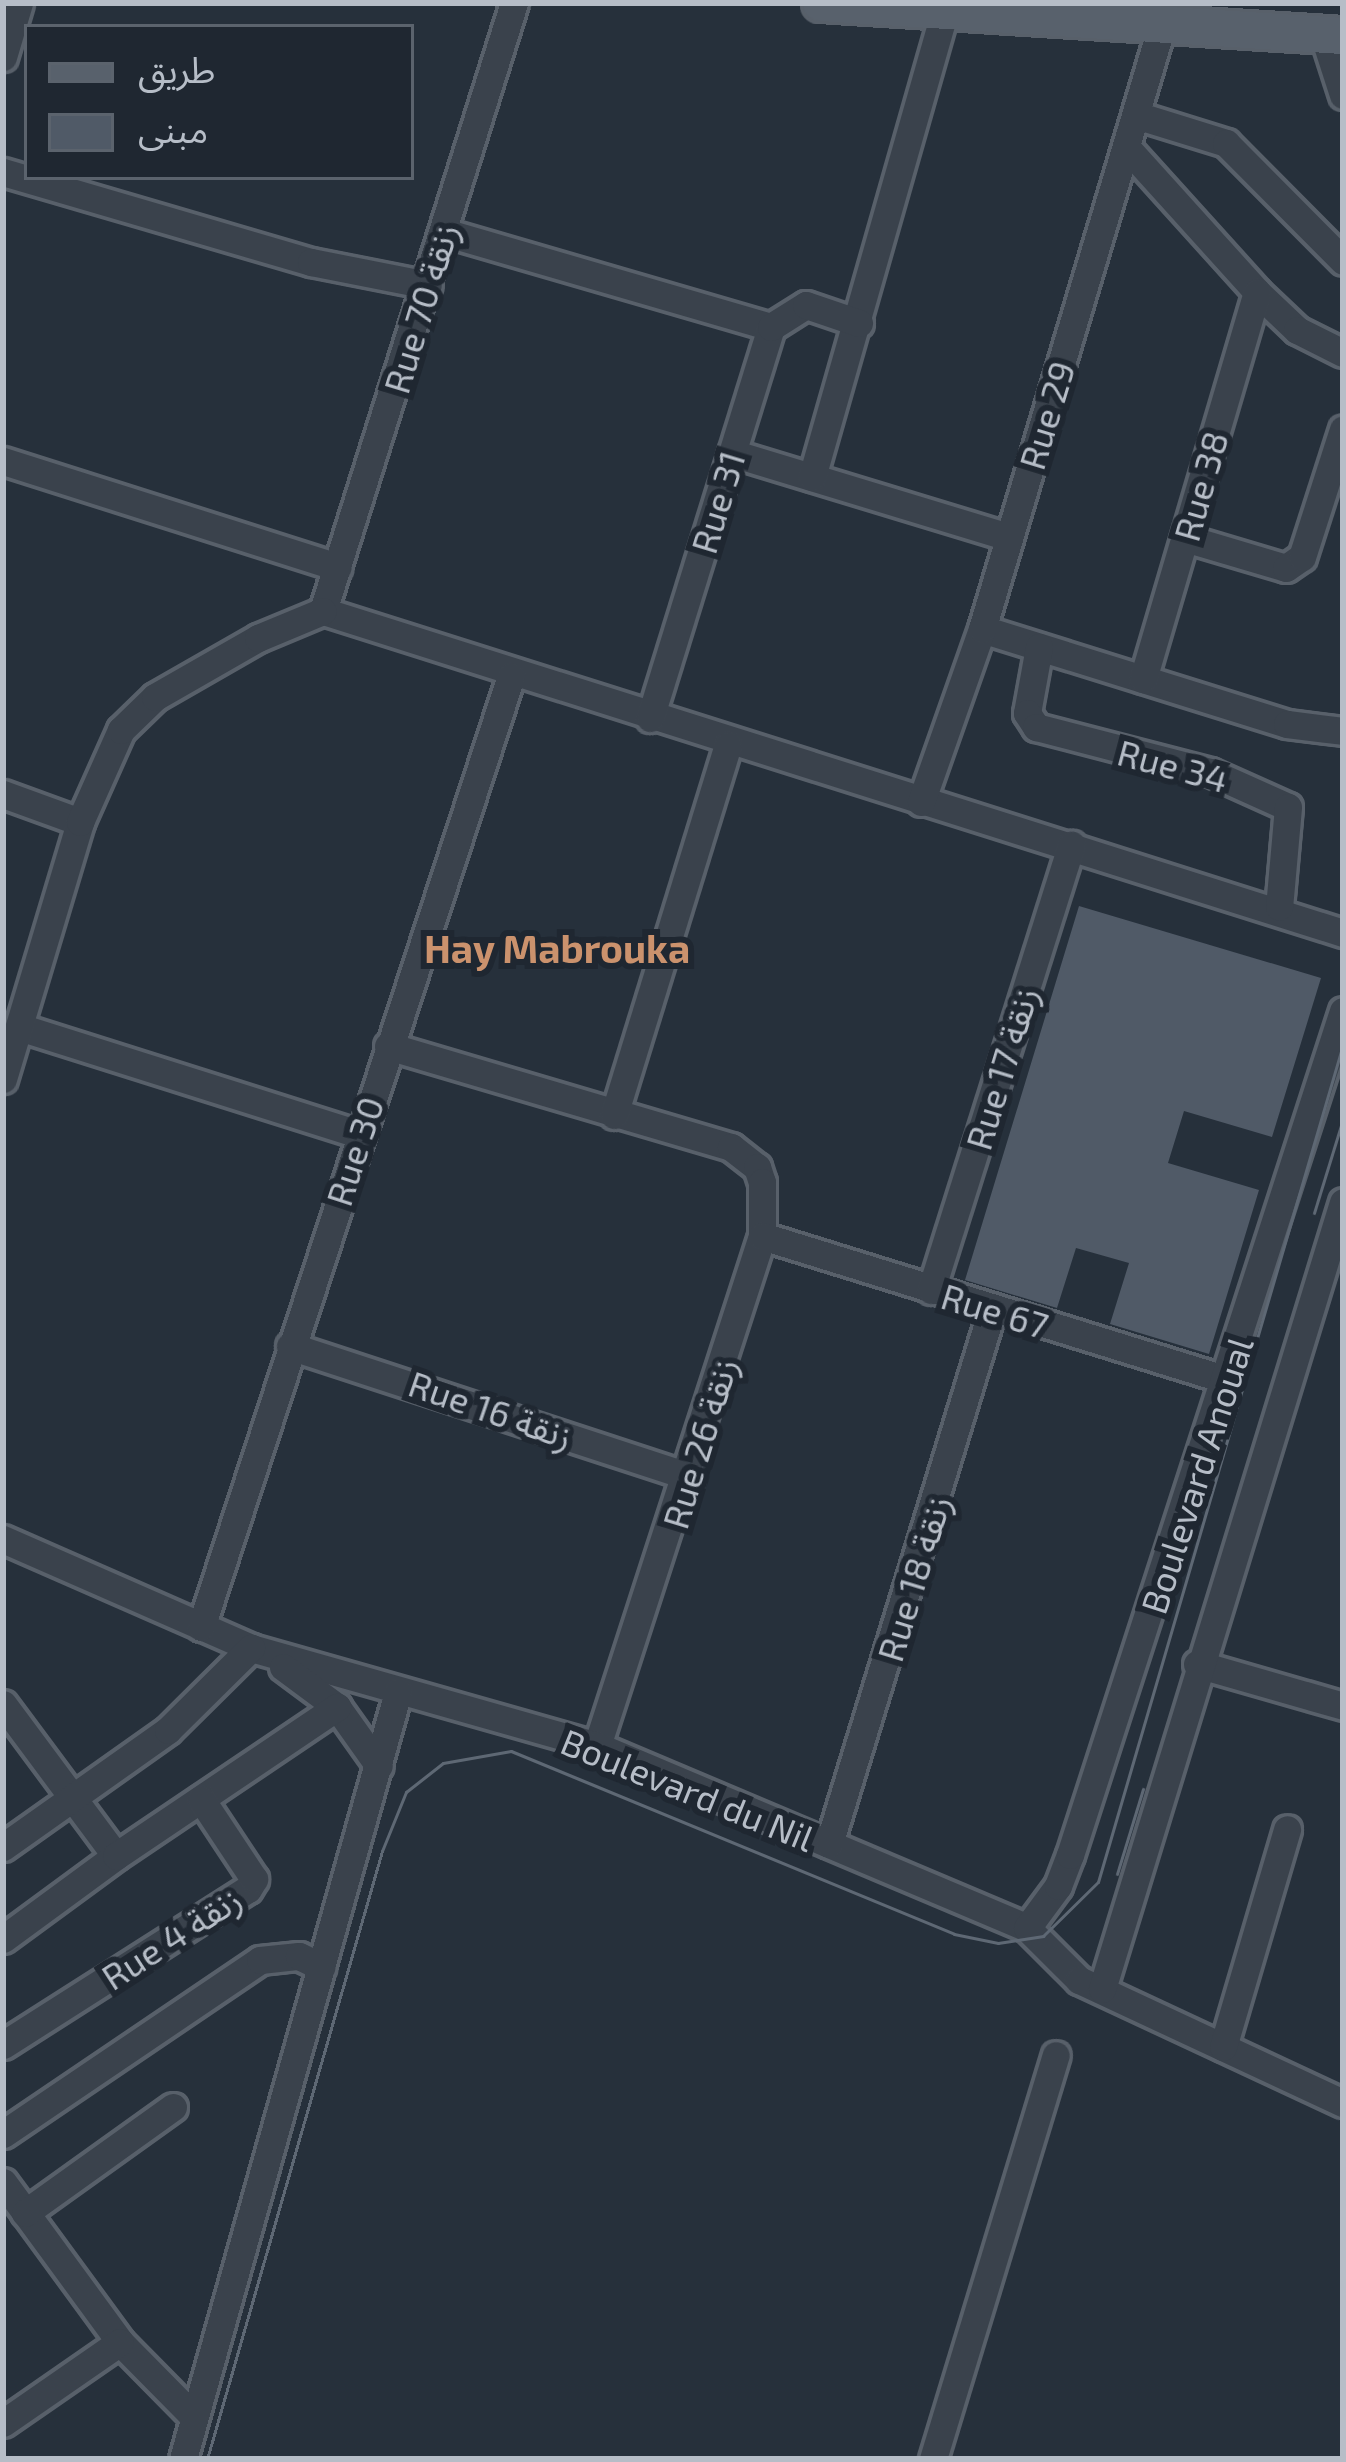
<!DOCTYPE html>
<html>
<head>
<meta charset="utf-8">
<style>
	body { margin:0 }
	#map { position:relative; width:1346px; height:2462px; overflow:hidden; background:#26303b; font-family:"Exo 2","Noto Sans Arabic",sans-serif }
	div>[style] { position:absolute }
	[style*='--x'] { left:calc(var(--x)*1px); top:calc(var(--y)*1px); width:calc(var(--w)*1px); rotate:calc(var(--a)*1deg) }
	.building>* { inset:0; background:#505a67 }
	.roads { filter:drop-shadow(3px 0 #58606a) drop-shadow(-3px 0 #58606a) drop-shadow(0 3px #58606a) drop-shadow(0 -3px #58606a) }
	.minor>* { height:27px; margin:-13.5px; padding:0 13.5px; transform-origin:13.5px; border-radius:13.5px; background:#3a424c }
	.major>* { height:36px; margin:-18px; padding:0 18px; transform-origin:18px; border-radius:18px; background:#58616c }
	.tram>* { height:3px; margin:-1.5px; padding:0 1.5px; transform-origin:1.5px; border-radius:1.5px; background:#5e6874 }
	span { translate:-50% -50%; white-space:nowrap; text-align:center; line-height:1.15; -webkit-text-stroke:12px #1f2731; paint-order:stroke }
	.street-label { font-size:36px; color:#b6bdc7 }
	.neighbourhood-label { font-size:39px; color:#cb926d; font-weight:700 }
	.frame { position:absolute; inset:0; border:6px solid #b6bdc7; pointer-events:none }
	.legend { position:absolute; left:24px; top:24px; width:390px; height:156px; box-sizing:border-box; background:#1f2731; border:3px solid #5b636d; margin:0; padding:15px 21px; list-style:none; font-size:36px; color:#b6bdc7 }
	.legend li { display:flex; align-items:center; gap:24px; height:60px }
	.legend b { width:60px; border:3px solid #5b636d }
</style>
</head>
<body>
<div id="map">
	<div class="building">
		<div style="clip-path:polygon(1079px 906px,1321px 978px,1272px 1137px,1184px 1111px,1168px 1163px,1259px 1190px,1209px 1354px,1110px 1324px,1129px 1263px,1076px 1248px,1057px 1308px,965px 1280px)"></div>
	</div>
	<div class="roads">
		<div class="minor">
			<div style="--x:1324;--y:36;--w:62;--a:72.1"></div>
			<div style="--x:3;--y:57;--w:56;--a:-73.5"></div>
			<div style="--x:1139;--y:116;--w:91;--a:17.2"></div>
			<div style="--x:1226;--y:143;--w:166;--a:45.2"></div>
			<div style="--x:1128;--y:149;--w:193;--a:47.9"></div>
			<div style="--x:1257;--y:292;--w:55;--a:43.5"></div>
			<div style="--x:1297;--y:330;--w:51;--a:26.6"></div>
			<div style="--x:3;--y:172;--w:321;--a:16.3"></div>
			<div style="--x:311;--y:262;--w:119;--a:11.1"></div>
			<div style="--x:444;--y:232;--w:341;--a:16.2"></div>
			<div style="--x:732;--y:453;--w:288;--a:16.9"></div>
			<div style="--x:3;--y:461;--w:351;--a:17.6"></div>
			<div style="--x:812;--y:477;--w:485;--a:-74.1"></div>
			<div style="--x:1185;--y:538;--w:105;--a:16.5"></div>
			<div style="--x:1286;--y:568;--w:19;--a:-35"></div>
			<div style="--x:1302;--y:557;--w:134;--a:-72.2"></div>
			<div style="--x:323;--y:611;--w:1070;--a:17.52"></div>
			<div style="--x:323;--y:611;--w:637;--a:-72.56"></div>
			<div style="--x:982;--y:629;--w:319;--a:17.3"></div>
			<div style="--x:1287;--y:724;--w:56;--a:7.1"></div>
			<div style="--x:1039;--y:647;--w:67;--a:100.3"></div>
			<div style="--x:1027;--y:713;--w:17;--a:57"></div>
			<div style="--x:1036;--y:727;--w:180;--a:14.5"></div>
			<div style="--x:1210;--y:772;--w:85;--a:24.2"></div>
			<div style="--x:1288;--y:807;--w:100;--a:95.1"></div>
			<div style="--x:1143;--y:679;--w:403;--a:-73.6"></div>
			<div style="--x:650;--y:718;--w:409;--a:-72.8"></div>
			<div style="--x:771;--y:327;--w:41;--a:-32.2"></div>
			<div style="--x:806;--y:305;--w:56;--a:18.8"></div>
			<div style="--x:3;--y:794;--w:82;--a:20"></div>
			<div style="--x:921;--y:802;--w:183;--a:-70.6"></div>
			<div style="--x:982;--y:629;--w:630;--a:-73.41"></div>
			<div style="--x:19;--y:1027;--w:356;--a:17.5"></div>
			<div style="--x:388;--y:1046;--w:358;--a:16.4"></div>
			<div style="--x:731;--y:1147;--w:33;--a:38"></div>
			<div style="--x:757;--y:1167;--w:16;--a:72"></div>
			<div style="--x:762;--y:1182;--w:54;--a:90"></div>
			<div style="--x:762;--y:1236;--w:536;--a:107.93"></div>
			<div style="--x:3;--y:1079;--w:268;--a:-73.3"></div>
			<div style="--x:80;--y:822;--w:101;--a:-66"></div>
			<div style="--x:121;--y:730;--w:47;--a:-44.1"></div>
			<div style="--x:155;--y:697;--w:119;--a:-29.8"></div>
			<div style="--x:258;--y:638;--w:70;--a:-22.6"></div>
			<div style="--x:614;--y:1115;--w:387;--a:-72.9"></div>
			<div style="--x:762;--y:1236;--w:488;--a:17.2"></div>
			<div style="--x:931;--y:1290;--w:467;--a:-72.5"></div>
			<div style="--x:290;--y:1346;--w:421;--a:18.1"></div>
			<div style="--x:3;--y:1539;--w:271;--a:23.7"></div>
			<div style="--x:251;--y:1648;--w:360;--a:15.8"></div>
			<div style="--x:597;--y:1746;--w:467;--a:22.9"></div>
			<div style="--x:1027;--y:1928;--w:74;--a:45"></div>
			<div style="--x:1079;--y:1980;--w:291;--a:25"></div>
			<div style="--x:201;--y:1627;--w:1000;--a:-71.95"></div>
			<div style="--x:1197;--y:1664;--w:152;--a:16"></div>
			<div style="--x:283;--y:1667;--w:67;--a:36.5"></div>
			<div style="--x:337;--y:1707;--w:72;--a:54.6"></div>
			<div style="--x:3;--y:1704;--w:189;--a:53.4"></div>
			<div style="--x:116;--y:1856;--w:140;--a:143.7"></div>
			<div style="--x:829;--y:1844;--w:558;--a:-73.03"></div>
			<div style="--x:3;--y:1847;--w:202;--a:-35.3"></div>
			<div style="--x:168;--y:1730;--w:117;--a:-44.7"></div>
			<div style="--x:116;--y:1856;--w:267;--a:-34"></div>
			<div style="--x:1027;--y:1928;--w:52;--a:-53.6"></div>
			<div style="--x:1058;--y:1886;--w:33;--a:-69"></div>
			<div style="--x:1070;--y:1855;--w:887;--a:-72.08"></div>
			<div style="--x:1102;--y:1989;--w:823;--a:-72.97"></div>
			<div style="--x:3;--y:2045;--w:290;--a:-32.5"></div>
			<div style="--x:248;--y:1889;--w:12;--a:-59"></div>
			<div style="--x:254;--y:1879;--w:96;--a:-123.5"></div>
			<div style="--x:1223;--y:2047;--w:227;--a:-73.6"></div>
			<div style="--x:3;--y:2134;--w:310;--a:-34.1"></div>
			<div style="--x:260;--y:1960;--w:39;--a:-6"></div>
			<div style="--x:299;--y:1956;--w:25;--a:26"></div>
			<div style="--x:3;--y:2182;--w:198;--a:53.8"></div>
			<div style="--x:120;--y:2342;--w:105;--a:45.4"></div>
			<div style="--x:25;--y:2213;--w:182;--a:-35.6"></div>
			<div style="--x:3;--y:2423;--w:142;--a:-34.7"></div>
			<div style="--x:183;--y:2459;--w:797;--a:-74.34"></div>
			<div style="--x:933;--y:2459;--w:422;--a:-73.1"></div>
		</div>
		<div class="major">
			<div style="--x:821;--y:3;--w:523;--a:3.62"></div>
		</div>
	</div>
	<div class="tram">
		<div style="--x:1314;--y:1213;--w:98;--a:-72.9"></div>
		<div style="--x:1117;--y:1874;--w:89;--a:-73"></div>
		<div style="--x:207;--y:2459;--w:633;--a:-73.94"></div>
		<div style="--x:382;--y:1851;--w:64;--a:-67.9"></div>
		<div style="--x:406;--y:1792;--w:47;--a:-38.1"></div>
		<div style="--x:443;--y:1763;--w:69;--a:-10"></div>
		<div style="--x:511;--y:1751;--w:479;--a:22.4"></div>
		<div style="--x:954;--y:1934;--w:45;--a:11.6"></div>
		<div style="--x:998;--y:1943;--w:46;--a:-8.8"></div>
		<div style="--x:1043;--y:1936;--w:77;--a:-44.5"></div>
		<div style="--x:1098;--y:1882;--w:873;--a:-73.7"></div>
	</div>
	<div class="street-label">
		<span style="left:420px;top:308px;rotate:-73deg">Rue 70 زنقة</span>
		<span style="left:1046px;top:415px;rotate:-73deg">Rue 29</span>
		<span style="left:1200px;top:486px;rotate:-74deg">Rue 38</span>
		<span style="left:717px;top:502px;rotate:-73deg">Rue 31</span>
		<span style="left:1173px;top:765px;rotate:15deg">Rue 34</span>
		<span style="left:1001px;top:1068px;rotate:-73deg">Rue 17 زنقة</span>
		<span style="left:354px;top:1151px;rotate:-72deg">Rue 30</span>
		<span style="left:995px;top:1310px;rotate:17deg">Rue 67</span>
		<span style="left:491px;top:1409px;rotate:19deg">Rue 16 زنقة</span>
		<span style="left:699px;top:1443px;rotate:-73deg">Rue 26 زنقة</span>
		<span style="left:1196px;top:1475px;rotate:-72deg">Boulevard Anoual</span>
		<span style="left:913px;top:1578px;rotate:-73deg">Rue 18 زنقة</span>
		<span style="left:688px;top:1789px;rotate:22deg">Boulevard du Nil</span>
		<span style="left:171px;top:1937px;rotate:-33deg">Rue 4 زنقة</span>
	</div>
	<div class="neighbourhood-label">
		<span style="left:557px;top:948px">Hay Mabrouka</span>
	</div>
	<div class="frame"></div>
	<ul class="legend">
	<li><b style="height:15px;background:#58616c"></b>طريق</li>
	<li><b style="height:33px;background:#505a67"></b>مبنى</li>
	</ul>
</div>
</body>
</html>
